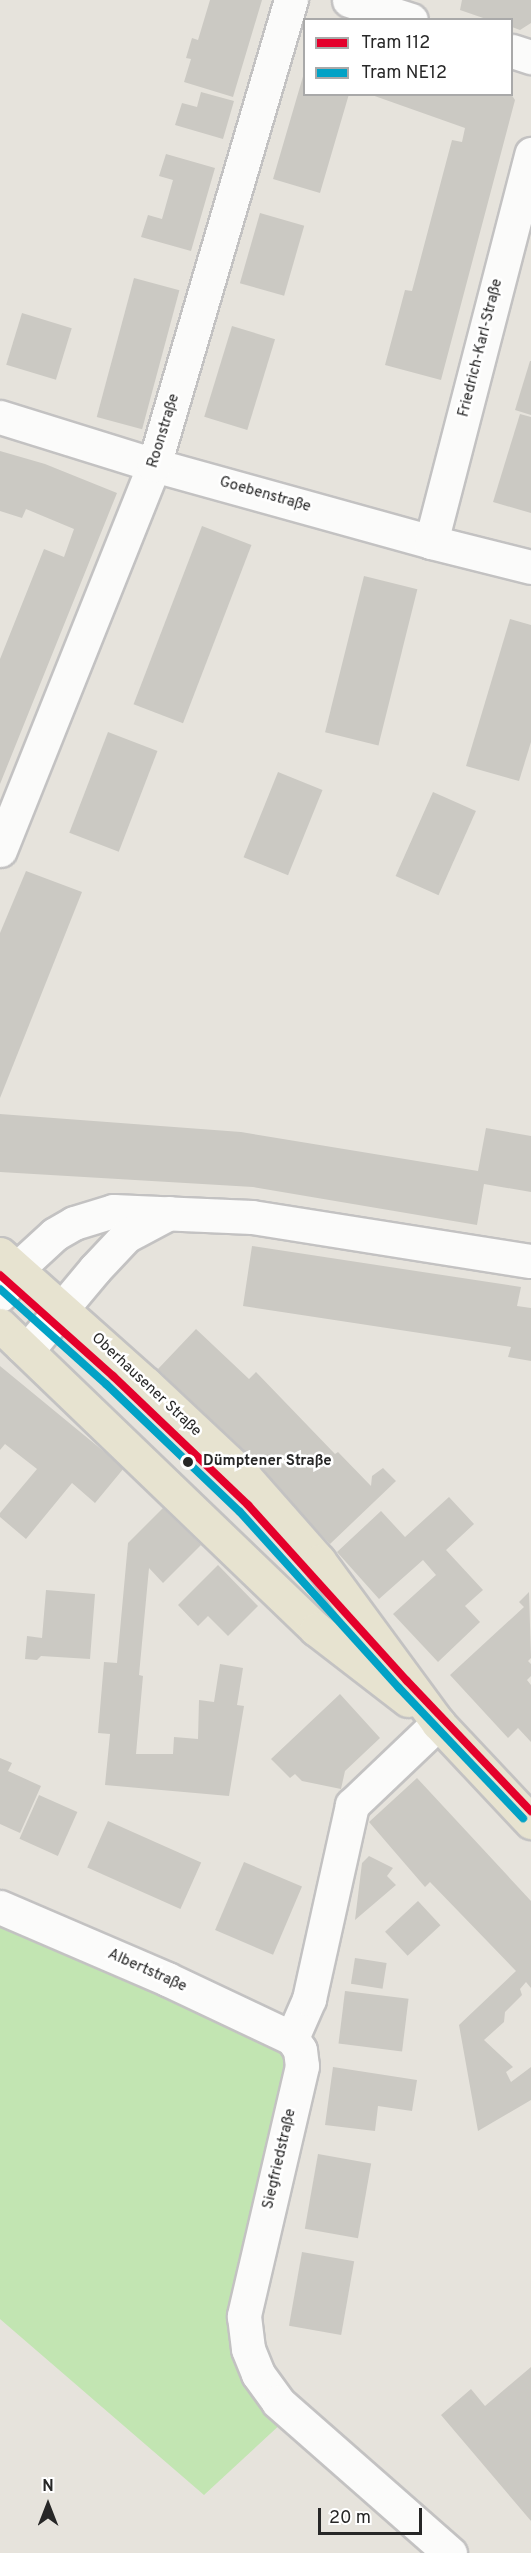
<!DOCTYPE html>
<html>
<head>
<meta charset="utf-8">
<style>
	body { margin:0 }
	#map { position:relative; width:531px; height:2553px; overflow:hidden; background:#e6e3dc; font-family:Overpass,sans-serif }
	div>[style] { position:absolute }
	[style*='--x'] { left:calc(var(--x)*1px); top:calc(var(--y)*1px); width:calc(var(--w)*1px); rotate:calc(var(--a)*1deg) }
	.green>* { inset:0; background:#c2e5b2 }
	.building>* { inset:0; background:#cbc9c3; transform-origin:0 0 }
	.roads { filter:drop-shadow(2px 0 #c3c2c2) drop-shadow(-2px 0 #c3c2c2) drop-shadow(0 2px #c3c2c2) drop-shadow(0 -2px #c3c2c2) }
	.minor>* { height:33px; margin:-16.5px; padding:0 16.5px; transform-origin:16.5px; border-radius:16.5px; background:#fbfbfa }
	.major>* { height:33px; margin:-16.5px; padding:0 16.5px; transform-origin:16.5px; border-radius:16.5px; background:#e7e3d0 }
	.tram-1>* { height:8px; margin:-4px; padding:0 4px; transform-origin:4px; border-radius:4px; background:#e4002b }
	.tram-2>* { height:8px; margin:-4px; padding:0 4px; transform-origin:4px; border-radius:4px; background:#02a2c6 }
	.dots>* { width:16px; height:16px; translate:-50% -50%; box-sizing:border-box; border:3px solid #fff; border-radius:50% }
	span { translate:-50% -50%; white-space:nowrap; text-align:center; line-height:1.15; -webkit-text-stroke:5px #fff; paint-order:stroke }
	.street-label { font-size:15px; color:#272727 }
	.stop-label { font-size:15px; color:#272727; font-weight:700 }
	.left { translate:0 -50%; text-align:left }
	.legend { position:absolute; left:303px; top:18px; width:210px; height:78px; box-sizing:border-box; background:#fff; border:2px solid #a9a9a9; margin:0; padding:8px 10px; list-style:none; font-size:18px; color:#272727 }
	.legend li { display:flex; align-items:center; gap:12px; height:30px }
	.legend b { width:30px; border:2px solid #a9a9a9 }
	.north { position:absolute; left:18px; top:2475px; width:60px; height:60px; -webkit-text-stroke:4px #fff; paint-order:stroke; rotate:0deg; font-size:16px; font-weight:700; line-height:24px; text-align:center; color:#272727 }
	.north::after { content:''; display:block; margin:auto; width:21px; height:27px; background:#272727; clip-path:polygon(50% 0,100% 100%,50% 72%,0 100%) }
	.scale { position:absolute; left:318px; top:2508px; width:104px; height:27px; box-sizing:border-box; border:3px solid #272727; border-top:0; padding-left:8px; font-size:18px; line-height:21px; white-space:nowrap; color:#272727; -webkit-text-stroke:4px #fff; paint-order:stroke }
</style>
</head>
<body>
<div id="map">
	<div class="green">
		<div style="clip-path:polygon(0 1922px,290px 2052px,241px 2316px,284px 2421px,204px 2495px,0 2319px)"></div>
	</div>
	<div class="building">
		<div style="clip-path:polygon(210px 0,262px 0,233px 97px,184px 82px,191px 59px,186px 58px,192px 38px,198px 40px)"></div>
		<div style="clip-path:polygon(462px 0,531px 0,531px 23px,520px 30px,512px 27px,512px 20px,489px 20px,460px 10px)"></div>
		<div style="clip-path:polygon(304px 73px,304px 94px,349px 94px,320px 193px,273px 179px)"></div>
		<div style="clip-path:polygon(201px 92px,234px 101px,223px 139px,175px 125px,182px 103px,197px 107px)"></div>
		<div style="clip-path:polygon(369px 94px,511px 94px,515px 100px,441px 380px,385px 365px,405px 290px,412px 291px,452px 140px,462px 142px,465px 128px)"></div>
		<div style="clip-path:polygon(166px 154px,215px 168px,191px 251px,141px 237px,148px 215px,162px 219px,173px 180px,159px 176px)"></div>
		<div style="left:260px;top:213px;width:46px;height:73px;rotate:16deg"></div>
		<div style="left:134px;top:278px;width:47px;height:144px;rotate:15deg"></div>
		<div style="left:22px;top:313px;width:52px;height:54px;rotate:17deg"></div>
		<div style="left:232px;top:326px;width:45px;height:95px;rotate:17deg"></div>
		<div style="clip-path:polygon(530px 361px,531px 361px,531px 415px,515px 410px)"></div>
		<div style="clip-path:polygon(520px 414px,531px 417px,531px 513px,493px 502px)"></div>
		<div style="clip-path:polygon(0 451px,45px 464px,117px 493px,0 784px,0 659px,44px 549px,64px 557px,74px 529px,26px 509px,22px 518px,0 511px)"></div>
		<div style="left:202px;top:526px;width:53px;height:191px;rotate:21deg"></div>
		<div style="left:364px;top:576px;width:55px;height:161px;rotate:14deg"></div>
		<div style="clip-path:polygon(510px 619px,531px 625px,531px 742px,519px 781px,466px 766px)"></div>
		<div style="left:108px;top:732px;width:53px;height:108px;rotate:21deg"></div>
		<div style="left:278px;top:772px;width:48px;height:92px;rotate:22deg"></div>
		<div style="left:433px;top:792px;width:47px;height:92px;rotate:24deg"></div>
		<div style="clip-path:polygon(26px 871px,82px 892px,0 1098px,0 933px)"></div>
		<div style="clip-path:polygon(0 1114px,241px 1132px,478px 1171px,486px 1128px,531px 1136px,531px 1192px,484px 1184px,477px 1225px,253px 1187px,0 1172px)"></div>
		<div style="clip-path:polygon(252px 1246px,521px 1287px,517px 1306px,531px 1308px,531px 1361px,508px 1357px,511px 1347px,243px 1306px)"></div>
		<div style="clip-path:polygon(196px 1329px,249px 1379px,256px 1372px,335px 1454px,338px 1452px,371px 1486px,372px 1476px,383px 1468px,396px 1481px,330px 1544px,255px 1465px,158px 1369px)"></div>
		<div style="clip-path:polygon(0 1366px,124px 1468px,95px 1503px,72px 1483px,26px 1539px,0 1517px,0 1513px,37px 1469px,5px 1444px,0 1450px)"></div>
		<div style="clip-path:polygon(449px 1497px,474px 1524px,446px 1550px,483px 1590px,465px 1606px,480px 1622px,438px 1662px,393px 1614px,436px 1575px,423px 1560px,379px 1599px,337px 1552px,381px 1511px,405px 1537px)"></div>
		<div style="clip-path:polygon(163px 1508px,201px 1545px,163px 1583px,149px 1568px,139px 1675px,143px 1676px,136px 1754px,173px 1754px,174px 1737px,198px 1739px,199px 1700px,214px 1702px,220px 1664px,243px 1668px,237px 1705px,244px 1706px,229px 1796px,105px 1785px,110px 1734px,98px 1733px,104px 1662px,117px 1663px,128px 1543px)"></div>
		<div style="clip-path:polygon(218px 1565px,258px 1606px,228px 1636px,208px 1616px,198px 1626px,178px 1605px)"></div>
		<div style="clip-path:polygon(46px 1590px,95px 1594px,90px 1659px,41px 1656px,37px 1660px,25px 1659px,27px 1636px,42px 1638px)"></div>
		<div style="clip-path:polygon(529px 1592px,531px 1658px,528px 1661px,531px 1664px,531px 1676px,527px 1680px,531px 1685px,531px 1742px,518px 1728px,508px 1738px,450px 1675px,524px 1607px,519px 1602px)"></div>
		<div style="clip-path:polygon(340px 1694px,380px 1738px,345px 1771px,341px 1789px,302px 1781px,295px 1774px,290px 1778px,271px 1759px)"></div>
		<div style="clip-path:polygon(0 1758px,12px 1763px,8px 1771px,41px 1786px,20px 1833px,0 1824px)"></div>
		<div style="clip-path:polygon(417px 1778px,531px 1901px,531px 1988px,526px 1982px,520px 1989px,522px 1995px,505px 2012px,504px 2022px,484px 2040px,513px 2067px,506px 2072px,511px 2082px,531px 2067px,531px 2100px,478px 2131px,459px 2025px,516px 1971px,430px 1882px,425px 1887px,369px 1822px)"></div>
		<div style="left:39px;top:1795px;width:42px;height:48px;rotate:24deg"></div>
		<div style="left:108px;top:1821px;width:102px;height:51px;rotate:24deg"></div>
		<div style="clip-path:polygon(369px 1856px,393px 1868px,387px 1876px,396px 1885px,355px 1920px,362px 1863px)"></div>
		<div style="left:244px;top:1862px;width:63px;height:74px;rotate:23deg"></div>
		<div style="left:418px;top:1901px;width:33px;height:45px;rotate:47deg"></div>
		<div style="left:355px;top:1958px;width:32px;height:26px;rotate:9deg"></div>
		<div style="left:345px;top:1991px;width:64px;height:53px;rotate:7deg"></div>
		<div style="clip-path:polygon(333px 2067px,417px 2080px,412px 2111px,378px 2106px,375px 2131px,325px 2125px)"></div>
		<div style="left:318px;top:2154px;width:54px;height:76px;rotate:10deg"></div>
		<div style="left:302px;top:2252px;width:53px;height:75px;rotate:10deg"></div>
		<div style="clip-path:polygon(531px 2367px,531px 2521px,441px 2415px,471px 2389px,485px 2406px)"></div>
	</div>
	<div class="roads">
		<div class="minor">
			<div style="--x:349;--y:0;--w:65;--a:17.9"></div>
			<div style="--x:512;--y:51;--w:20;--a:18"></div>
			<div style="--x:0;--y:417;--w:161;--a:17.3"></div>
			<div style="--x:154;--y:465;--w:288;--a:15.5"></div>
			<div style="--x:431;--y:542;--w:103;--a:14"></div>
			<div style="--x:431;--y:542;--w:401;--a:-75.5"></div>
			<div style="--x:0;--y:850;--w:415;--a:-68.2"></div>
			<div style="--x:154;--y:465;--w:485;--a:-73.6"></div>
			<div style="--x:0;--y:1295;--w:32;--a:-56"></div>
			<div style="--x:18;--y:1268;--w:50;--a:-42.6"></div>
			<div style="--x:55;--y:1234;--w:22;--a:-30"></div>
			<div style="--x:74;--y:1223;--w:41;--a:-17.1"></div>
			<div style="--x:113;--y:1211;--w:139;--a:2.5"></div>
			<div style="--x:252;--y:1217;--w:282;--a:9"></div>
			<div style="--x:22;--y:1346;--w:13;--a:-18"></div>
			<div style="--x:34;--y:1342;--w:95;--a:-50.1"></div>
			<div style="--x:95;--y:1269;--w:45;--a:-46.8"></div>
			<div style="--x:126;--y:1236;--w:49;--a:-28.1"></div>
			<div style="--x:0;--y:1907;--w:182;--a:23.3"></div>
			<div style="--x:167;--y:1979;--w:138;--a:25.3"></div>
			<div style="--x:292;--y:2038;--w:14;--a:56"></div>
			<div style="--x:300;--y:2050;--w:16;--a:83"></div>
			<div style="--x:302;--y:2066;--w:257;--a:103.1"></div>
			<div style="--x:244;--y:2316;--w:33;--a:83"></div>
			<div style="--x:248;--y:2349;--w:27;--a:68"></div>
			<div style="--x:258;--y:2374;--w:34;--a:54"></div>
			<div style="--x:278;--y:2402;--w:229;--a:41.3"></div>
			<div style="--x:292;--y:2038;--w:43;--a:-66.4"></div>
			<div style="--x:309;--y:1999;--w:199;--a:-77.5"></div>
			<div style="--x:352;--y:1805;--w:119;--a:-43.6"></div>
		</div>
		<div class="major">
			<div style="--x:0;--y:1254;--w:195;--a:41.7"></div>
			<div style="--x:146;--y:1384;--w:136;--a:43.2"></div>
			<div style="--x:245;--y:1477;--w:112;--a:48.6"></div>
			<div style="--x:319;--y:1561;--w:201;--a:53.7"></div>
			<div style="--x:438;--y:1723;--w:136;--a:46.8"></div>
			<div style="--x:0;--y:1325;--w:438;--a:43.9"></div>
			<div style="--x:316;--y:1629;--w:116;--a:37.7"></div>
		</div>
	</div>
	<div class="tram-1">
		<div style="--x:0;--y:1275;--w:152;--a:41.8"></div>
		<div style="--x:113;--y:1376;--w:187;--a:43.7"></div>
		<div style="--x:248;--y:1505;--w:237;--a:47.9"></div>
		<div style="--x:407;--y:1681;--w:180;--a:46.4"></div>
	</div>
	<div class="tram-2">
		<div style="--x:0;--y:1289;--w:142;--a:41.9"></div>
		<div style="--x:106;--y:1384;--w:185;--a:43.7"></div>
		<div style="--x:240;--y:1512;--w:237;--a:47.9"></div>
		<div style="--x:399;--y:1688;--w:180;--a:46.4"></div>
	</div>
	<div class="dots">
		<div style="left:188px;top:1462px;background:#272727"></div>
	</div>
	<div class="street-label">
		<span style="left:481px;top:348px;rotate:-76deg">Friedrich-Karl-Straße</span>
		<span style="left:164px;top:431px;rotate:-73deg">Roonstraße</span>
		<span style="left:265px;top:495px;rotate:16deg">Goebenstraße</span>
		<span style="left:146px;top:1385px;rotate:43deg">Oberhausener Straße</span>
		<span style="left:147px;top:1971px;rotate:24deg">Albertstraße</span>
		<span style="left:280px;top:2159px;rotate:-77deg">Siegfriedstraße</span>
	</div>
	<div class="stop-label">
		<span class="left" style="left:203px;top:1462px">Dümptener Straße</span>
	</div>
	<ul class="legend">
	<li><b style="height:8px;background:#e4002b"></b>Tram 112</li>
	<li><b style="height:8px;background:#02a2c6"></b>Tram NE12</li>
	</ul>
	<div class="north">N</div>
	<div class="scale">20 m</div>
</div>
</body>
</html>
